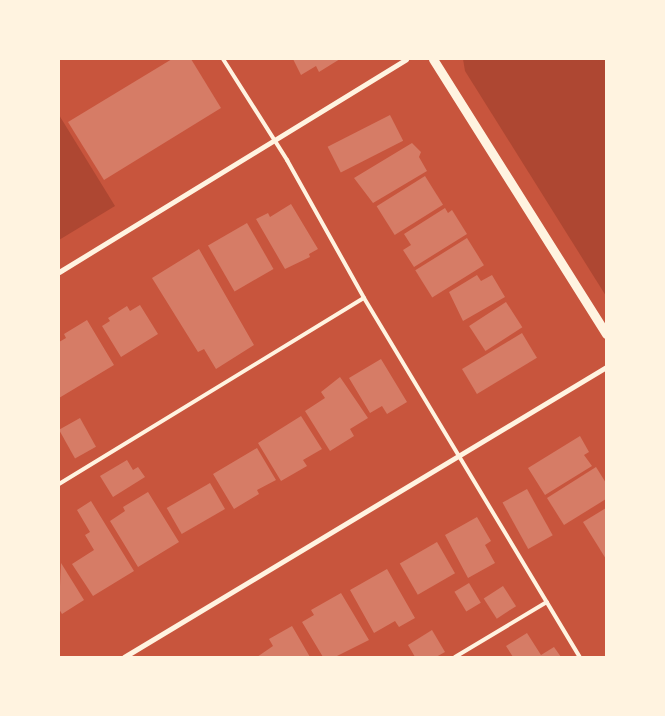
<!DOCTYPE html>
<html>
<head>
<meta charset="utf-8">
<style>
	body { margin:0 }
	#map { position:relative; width:665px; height:716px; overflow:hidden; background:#c8553d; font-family:"Fira Sans Condensed",sans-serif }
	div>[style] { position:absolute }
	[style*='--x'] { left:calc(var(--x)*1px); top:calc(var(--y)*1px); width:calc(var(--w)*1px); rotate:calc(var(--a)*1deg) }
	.green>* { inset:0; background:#ae4732 }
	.building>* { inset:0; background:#d67c66; transform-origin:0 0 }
	.service>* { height:4px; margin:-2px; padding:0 2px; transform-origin:2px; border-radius:2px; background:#fff3e0 }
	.minor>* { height:5px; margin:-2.5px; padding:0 2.5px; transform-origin:2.5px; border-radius:2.5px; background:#fff3e0 }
	.tertiary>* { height:9px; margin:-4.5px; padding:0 4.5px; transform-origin:4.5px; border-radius:4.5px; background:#fff3e0 }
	span { translate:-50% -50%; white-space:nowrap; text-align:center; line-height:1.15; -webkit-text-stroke:4px #fff3e0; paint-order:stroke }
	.frame { position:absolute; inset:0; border:60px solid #fff3e0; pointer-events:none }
</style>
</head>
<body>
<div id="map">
	<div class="green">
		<div style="clip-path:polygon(463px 59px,606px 59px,606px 296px,465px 71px)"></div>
		<div style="clip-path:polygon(59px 115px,115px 206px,59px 240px)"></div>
	</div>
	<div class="building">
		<div style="clip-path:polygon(172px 59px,191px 59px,221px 108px,104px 180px,68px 122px)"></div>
		<div style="clip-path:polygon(293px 59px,340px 59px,319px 72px,316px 66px,301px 75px)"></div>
		<div style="left:390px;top:115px;width:29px;height:70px;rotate:63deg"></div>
		<div style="clip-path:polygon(412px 143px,421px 152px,419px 157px,427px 171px,373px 203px,354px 178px)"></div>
		<div style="left:425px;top:176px;width:34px;height:57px;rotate:58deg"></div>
		<div style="clip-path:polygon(291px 204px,318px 249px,309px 254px,310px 257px,285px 269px,256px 219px,268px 213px,270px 217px)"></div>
		<div style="clip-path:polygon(445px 208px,448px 213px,452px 210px,467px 234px,414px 267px,403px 250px,411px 245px,404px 234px)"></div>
		<div style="left:247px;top:223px;width:53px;height:45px;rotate:60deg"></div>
		<div style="left:467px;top:238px;width:32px;height:61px;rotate:58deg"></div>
		<div style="clip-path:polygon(199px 249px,254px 345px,216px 369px,204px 349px,198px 352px,152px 278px)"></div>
		<div style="clip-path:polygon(477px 275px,481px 281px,492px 275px,505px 297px,463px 321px,449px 292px)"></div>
		<div style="left:506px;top:302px;width:30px;height:44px;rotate:57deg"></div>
		<div style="clip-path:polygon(140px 305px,158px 334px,121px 357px,102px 326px,110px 321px,108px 318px,127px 306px,130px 311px)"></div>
		<div style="clip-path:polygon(87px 320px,114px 365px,59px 398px,59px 342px,66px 338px,64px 334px)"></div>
		<div style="left:522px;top:333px;width:29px;height:70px;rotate:59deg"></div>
		<div style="clip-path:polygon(381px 359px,407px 402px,387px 414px,382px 406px,370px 413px,349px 378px)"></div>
		<div style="clip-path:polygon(340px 377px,368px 418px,350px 429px,354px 436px,330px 451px,305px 411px,325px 398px,321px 392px)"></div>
		<div style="clip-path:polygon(301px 416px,322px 449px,303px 460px,307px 466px,281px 481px,258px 443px)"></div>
		<div style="left:80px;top:418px;width:33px;height:24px;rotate:61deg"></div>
		<div style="clip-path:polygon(580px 436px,589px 452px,584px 455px,592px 466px,545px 495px,528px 468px)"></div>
		<div style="clip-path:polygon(257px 448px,276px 480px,257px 490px,259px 494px,234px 509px,213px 474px)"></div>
		<div style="clip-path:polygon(127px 460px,133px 470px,138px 467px,145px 477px,113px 497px,100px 476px)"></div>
		<div style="clip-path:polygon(596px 467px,606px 483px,606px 499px,564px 525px,547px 498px)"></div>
		<div style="left:210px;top:483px;width:30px;height:50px;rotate:60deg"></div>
		<div style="left:527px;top:489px;width:53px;height:28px;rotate:61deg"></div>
		<div style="clip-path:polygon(148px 492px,179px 542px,138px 567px,110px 521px,125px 511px,123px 507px)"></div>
		<div style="clip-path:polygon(91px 501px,134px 571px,93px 596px,72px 564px,94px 550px,85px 535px,90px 532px,77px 510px)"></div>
		<div style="clip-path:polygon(606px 508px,606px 559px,583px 522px)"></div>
		<div style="clip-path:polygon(477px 517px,491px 541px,485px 545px,495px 563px,468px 578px,445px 535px)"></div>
		<div style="left:437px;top:542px;width:36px;height:43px;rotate:60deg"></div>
		<div style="clip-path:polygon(61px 563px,84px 600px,62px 614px,59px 609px)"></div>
		<div style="clip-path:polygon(387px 569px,415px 618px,399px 627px,395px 621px,374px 633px,350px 590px)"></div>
		<div style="left:469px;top:583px;width:23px;height:17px;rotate:59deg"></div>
		<div style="left:503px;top:586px;width:24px;height:23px;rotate:57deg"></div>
		<div style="clip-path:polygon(341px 593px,369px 640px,335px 657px,323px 657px,302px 622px,314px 615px,311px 610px)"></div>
		<div style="clip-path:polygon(292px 626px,310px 657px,257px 657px,273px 646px,269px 639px)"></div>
		<div style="clip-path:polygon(432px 630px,445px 652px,436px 657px,415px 657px,408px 645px)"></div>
		<div style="clip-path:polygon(527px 633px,541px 655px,554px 647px,561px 657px,513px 657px,506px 646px)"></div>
	</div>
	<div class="service">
		<div style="--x:223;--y:59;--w:120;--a:57.6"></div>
		<div style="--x:287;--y:160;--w:158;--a:60.8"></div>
		<div style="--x:364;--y:298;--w:419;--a:59"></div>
		<div style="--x:59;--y:484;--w:357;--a:-31.4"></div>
		<div style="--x:455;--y:657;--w:107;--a:-30.9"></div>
	</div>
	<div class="minor">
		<div style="--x:59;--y:272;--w:407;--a:-31.5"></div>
		<div style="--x:124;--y:657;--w:563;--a:-31.03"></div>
	</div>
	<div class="tertiary">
		<div style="--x:433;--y:59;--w:325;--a:57.8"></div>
	</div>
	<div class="frame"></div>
</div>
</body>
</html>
